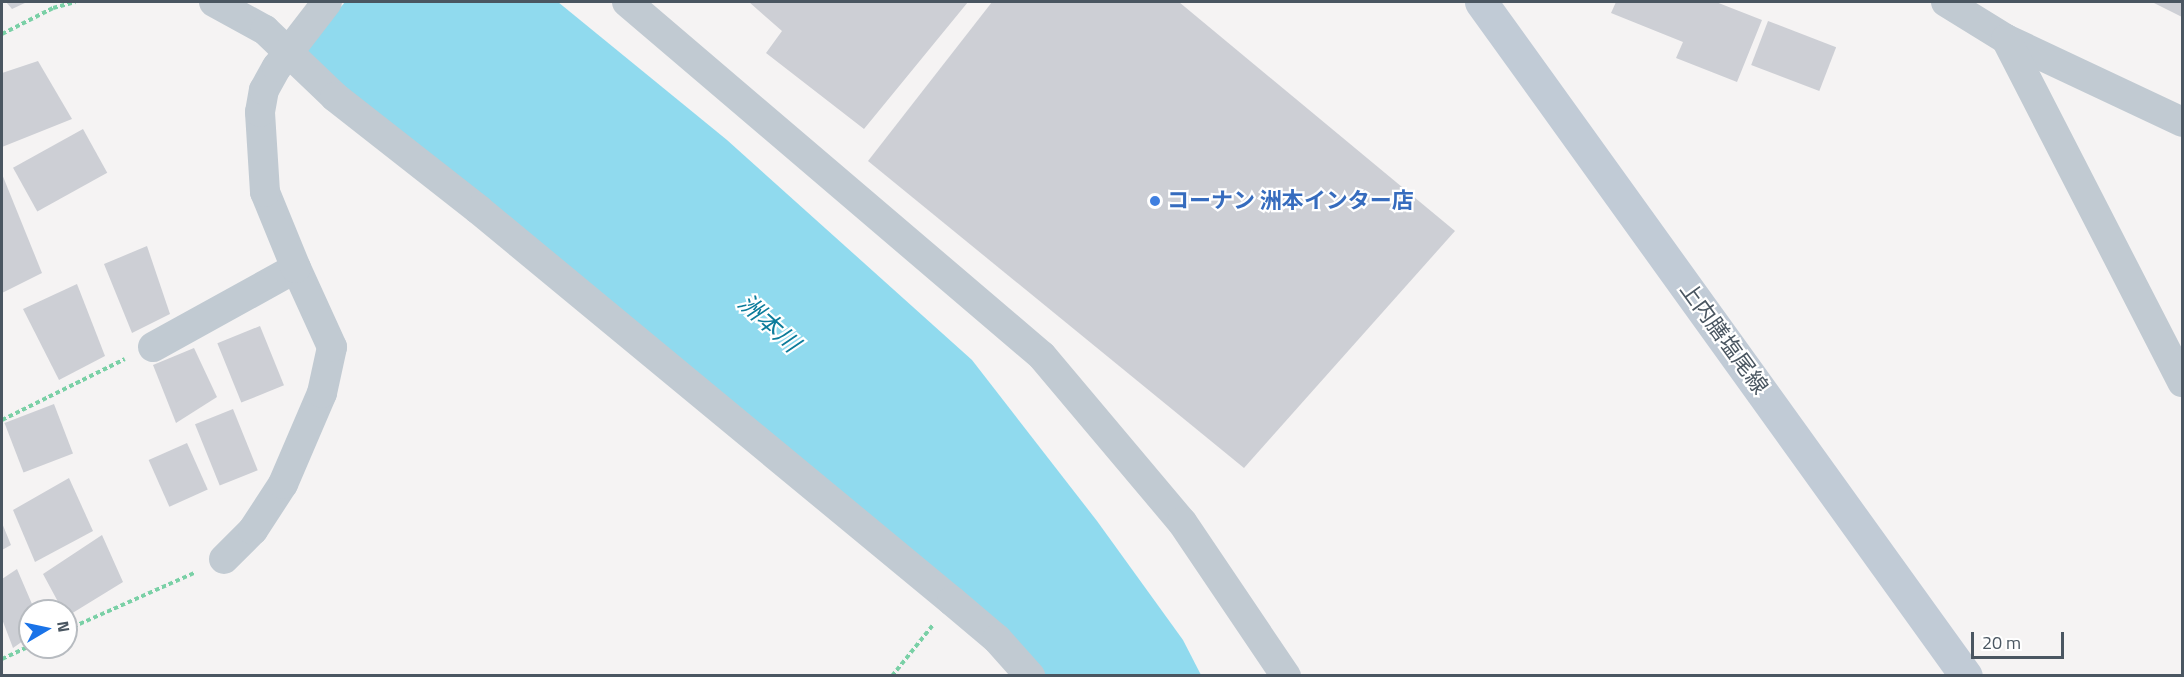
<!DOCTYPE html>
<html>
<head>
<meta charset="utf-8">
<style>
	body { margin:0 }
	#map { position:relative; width:2184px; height:677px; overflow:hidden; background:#f5f3f3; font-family:"Titillium Web","Noto Sans JP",sans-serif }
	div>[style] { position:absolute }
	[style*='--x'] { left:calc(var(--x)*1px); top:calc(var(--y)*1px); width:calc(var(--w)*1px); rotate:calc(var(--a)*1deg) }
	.water>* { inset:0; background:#90daee }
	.building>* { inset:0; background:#cdcfd5; transform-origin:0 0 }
	.path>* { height:4px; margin-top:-2px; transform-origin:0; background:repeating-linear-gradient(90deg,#7ad0a6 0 4.5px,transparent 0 7.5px) }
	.minor>* { height:30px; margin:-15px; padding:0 15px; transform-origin:15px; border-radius:15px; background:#c1cad2 }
	.secondary>* { height:33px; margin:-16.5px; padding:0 16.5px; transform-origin:16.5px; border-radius:16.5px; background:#c1cbd6 }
	.dots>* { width:16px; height:16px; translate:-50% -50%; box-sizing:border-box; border:3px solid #fff; border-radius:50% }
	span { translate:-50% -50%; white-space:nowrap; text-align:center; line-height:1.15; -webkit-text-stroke:4.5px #fff; paint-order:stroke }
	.shop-label { font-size:22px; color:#366cbe; font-weight:700 }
	.left { translate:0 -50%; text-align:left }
	.street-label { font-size:22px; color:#4a5661 }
	.water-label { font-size:24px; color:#0c7c9b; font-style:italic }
	.frame { position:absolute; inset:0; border:3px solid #4a5661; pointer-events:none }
	.north { position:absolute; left:18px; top:599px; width:60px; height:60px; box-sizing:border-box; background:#fff; border:2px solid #b7bbc0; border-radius:50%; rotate:81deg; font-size:16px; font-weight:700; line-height:24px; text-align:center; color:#4a5661 }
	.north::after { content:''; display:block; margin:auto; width:21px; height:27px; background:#1a73e8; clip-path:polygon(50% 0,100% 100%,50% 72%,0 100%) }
	.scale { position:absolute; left:1971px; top:632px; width:93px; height:27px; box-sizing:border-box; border:3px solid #4a5661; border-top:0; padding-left:8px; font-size:18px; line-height:21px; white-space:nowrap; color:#4a5661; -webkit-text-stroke:4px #fff; paint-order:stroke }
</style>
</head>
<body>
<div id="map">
	<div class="water">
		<div style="clip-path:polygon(345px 2px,558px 2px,727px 140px,972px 360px,1097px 521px,1183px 640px,1201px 675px,1042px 675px,303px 53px)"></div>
	</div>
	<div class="building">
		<div style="clip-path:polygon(6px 2px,27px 2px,12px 9px)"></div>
		<div style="clip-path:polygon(749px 2px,968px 2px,864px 129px,766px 53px,782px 31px)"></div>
		<div style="clip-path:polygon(992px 2px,1179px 2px,1455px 231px,1244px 468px,868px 161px)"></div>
		<div style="clip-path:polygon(1616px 2px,1716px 2px,1762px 20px,1737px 82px,1676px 58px,1683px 42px,1611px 13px)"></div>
		<div style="clip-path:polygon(2152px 2px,2182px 2px,2182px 17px)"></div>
		<div style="left:1768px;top:21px;width:73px;height:47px;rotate:21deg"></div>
		<div style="clip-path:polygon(38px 61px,72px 119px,2px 147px,2px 73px)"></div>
		<div style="left:83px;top:129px;width:50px;height:80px;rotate:61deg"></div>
		<div style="clip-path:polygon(2px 174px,42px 273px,2px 293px)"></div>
		<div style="clip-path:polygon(147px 246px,170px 314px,132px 333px,104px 264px)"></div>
		<div style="clip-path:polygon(77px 284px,105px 356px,59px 380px,23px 309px)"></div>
		<div style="left:260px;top:326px;width:64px;height:46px;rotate:68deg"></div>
		<div style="clip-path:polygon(194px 348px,217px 397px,176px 423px,153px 365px)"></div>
		<div style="left:54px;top:404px;width:53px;height:53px;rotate:69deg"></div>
		<div style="left:233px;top:409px;width:66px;height:41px;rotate:68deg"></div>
		<div style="left:187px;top:443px;width:51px;height:42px;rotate:66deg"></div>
		<div style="clip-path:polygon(69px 478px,93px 531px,35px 562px,13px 510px)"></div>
		<div style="clip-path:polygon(2px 523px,11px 545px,2px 550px)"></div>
		<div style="clip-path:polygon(102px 535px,123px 582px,66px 617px,66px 611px,63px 611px,43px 574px)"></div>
		<div style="clip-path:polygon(17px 569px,35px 611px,30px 611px,30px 636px,13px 648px,2px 619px,2px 579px)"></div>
	</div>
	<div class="path">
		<div style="--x:2;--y:34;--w:57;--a:-27"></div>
		<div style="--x:53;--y:8;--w:23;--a:-15"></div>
		<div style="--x:2;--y:420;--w:137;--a:-26.4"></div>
		<div style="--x:66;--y:630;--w:142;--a:-24"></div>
		<div style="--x:2;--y:659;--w:31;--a:-25"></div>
		<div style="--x:892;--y:676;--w:65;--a:-51.2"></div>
	</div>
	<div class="minor">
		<div style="--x:214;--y:2;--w:58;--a:28.8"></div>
		<div style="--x:265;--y:30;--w:97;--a:43.7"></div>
		<div style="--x:335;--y:97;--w:183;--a:38.1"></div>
		<div style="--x:479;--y:210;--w:614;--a:39.58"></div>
		<div style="--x:952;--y:601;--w:59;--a:40.2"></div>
		<div style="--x:997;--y:639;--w:50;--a:48.3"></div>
		<div style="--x:627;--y:2;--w:545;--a:40.46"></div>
		<div style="--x:1042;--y:356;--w:217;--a:49.9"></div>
		<div style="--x:1182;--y:522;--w:186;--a:56"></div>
		<div style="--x:1946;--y:2;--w:70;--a:31.7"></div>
		<div style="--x:2006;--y:39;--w:195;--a:25.2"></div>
		<div style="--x:2006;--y:39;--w:386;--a:62.8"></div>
		<div style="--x:153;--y:347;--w:163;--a:-28.9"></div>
		<div style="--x:224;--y:559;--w:41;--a:-45"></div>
		<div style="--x:253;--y:530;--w:55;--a:-56.9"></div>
		<div style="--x:283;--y:484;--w:99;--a:-66.8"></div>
		<div style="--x:322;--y:393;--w:47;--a:-77.7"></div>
		<div style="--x:332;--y:347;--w:87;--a:-114.5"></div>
		<div style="--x:296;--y:268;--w:82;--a:-112.2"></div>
		<div style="--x:265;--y:192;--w:80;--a:-93.6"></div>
		<div style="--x:260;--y:112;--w:22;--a:-80"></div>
		<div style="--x:264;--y:90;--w:26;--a:-61"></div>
		<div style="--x:277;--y:67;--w:82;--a:-52.4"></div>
	</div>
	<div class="secondary">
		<div style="--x:1481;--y:2;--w:830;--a:54.26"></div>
	</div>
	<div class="dots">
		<div style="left:1155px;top:201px;background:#3f7fe0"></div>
	</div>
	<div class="shop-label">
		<span class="left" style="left:1167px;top:201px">コーナン 洲本インター店</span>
	</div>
	<div class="street-label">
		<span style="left:1724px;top:338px;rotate:54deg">上内膳塩尾線</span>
	</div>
	<div class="water-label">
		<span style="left:769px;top:323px;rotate:42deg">洲本川</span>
	</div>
	<div class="frame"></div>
	<div class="north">N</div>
	<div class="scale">20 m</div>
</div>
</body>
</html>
